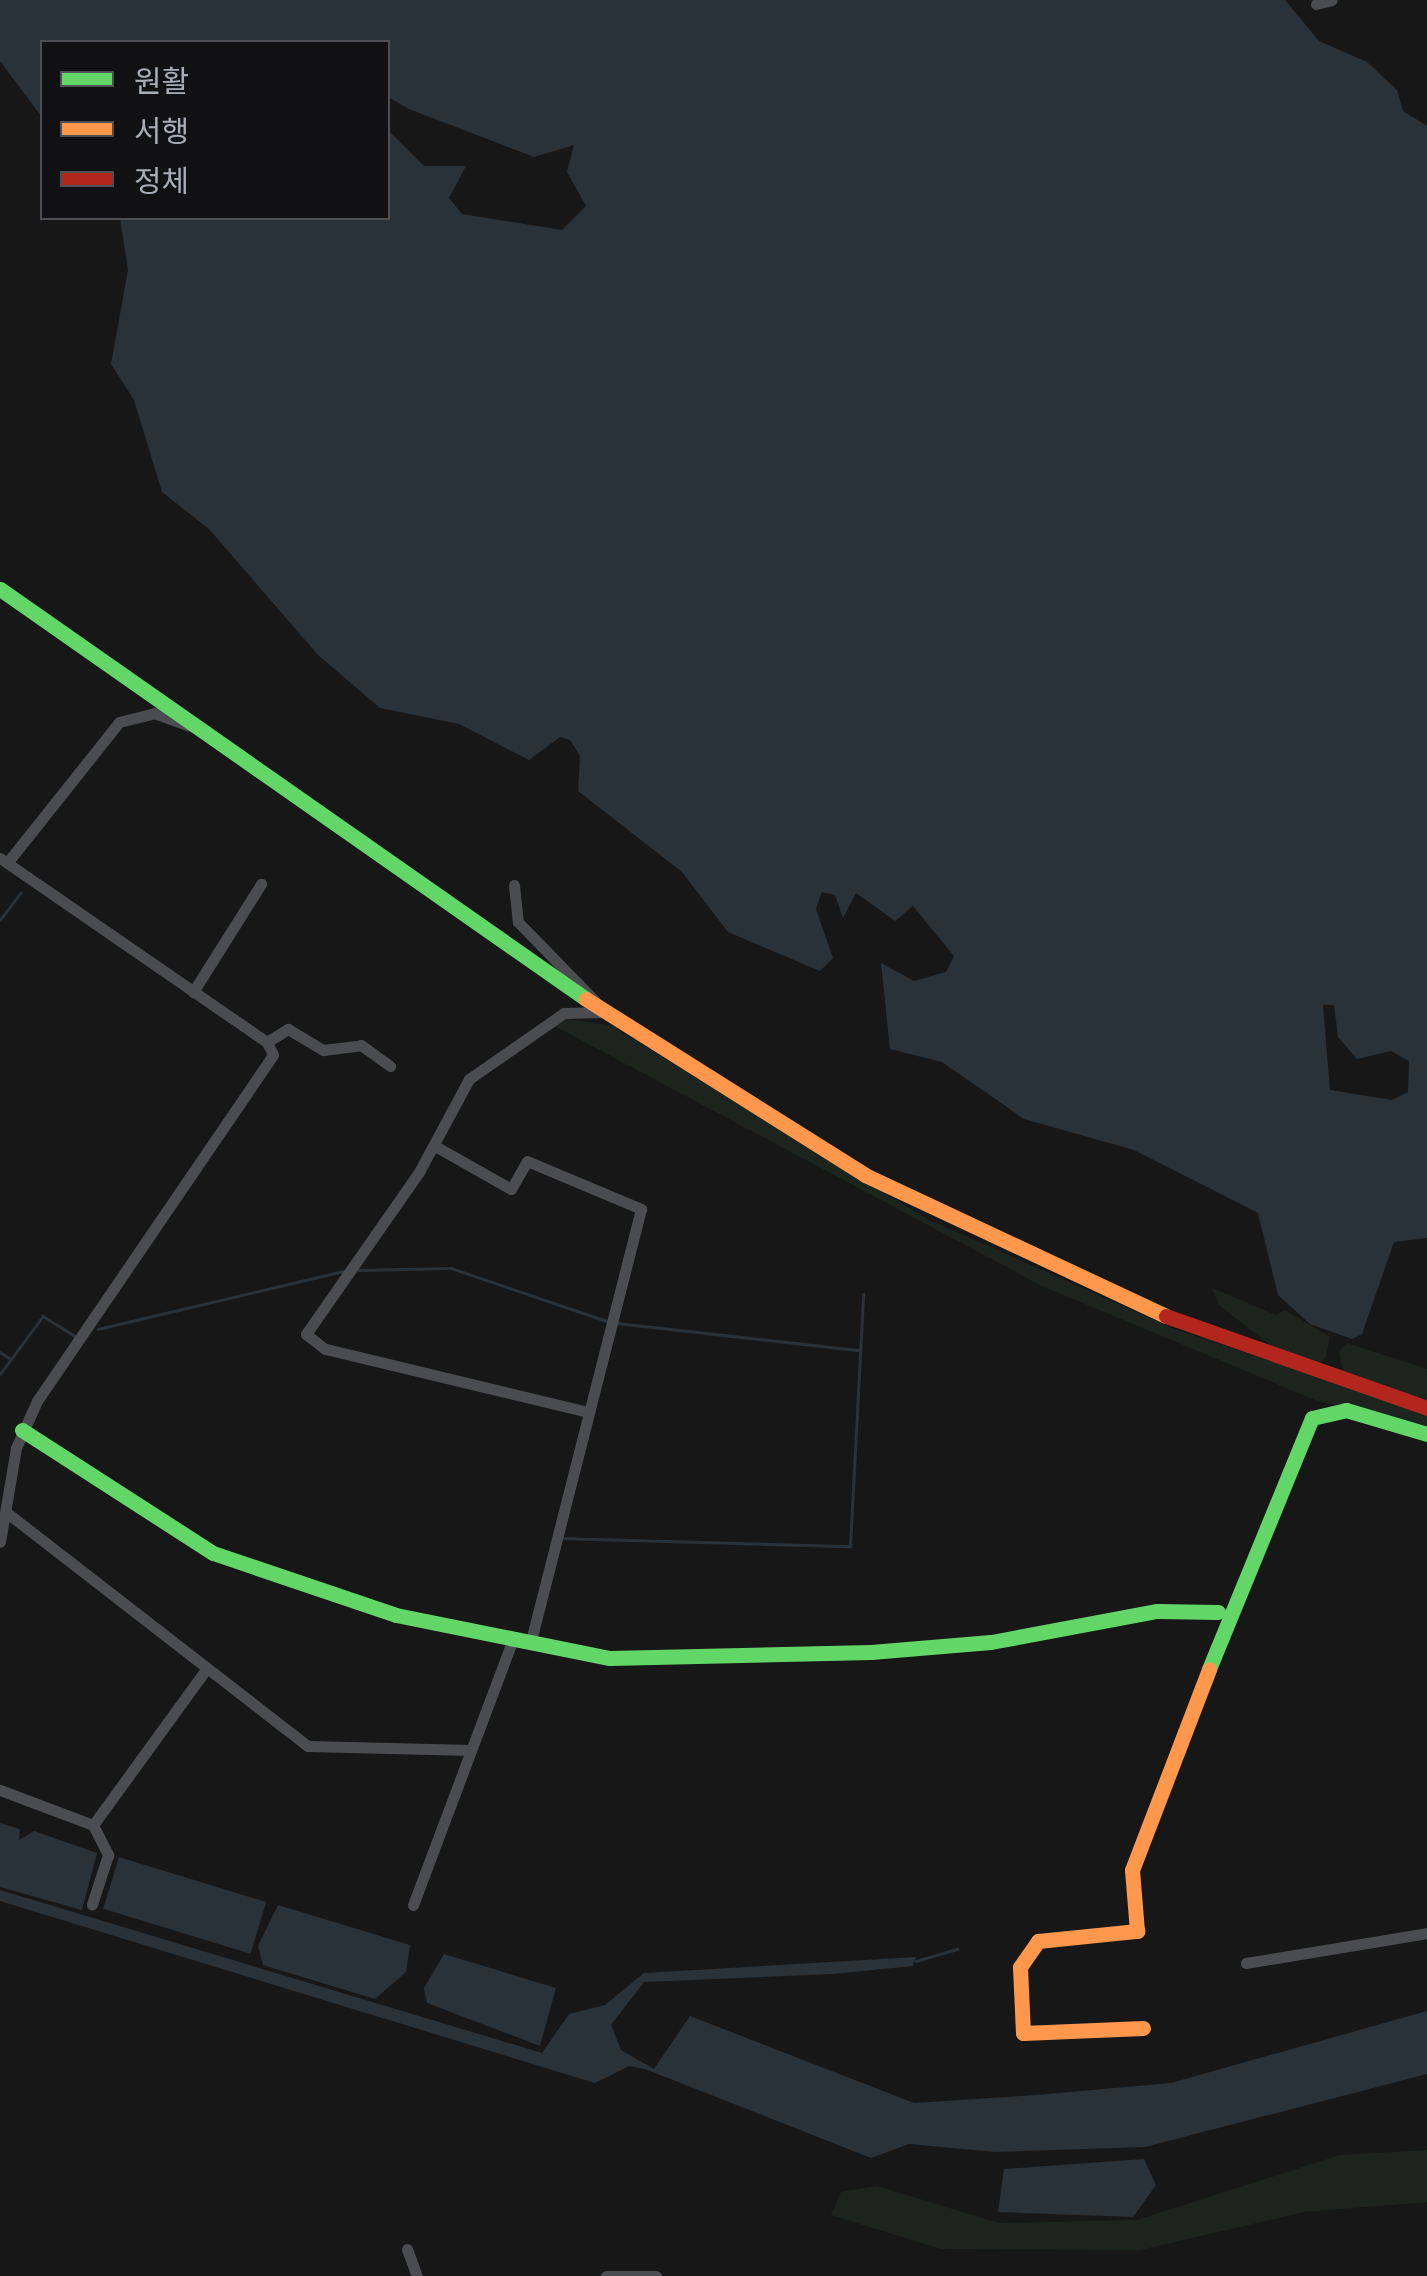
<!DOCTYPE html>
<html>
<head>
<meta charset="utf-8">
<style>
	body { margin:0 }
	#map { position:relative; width:1427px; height:2276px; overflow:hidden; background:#171717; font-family:"Noto Sans","Noto Sans KR",sans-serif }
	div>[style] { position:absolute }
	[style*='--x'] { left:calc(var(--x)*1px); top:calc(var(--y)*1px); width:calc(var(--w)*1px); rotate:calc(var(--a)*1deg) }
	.green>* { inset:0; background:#1d241e }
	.water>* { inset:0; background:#2a3239; transform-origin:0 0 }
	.stream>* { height:2.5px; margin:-1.25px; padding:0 1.25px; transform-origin:1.25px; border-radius:1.25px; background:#2a3239 }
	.street>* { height:11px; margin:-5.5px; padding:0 5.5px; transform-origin:5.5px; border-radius:5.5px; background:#4b4c50 }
	.fast>* { height:15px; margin:-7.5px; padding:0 7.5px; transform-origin:7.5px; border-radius:7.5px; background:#63d668 }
	.slow>* { height:15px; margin:-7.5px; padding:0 7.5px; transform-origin:7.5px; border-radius:7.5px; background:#ff974d }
	.jam>* { height:15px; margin:-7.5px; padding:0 7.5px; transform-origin:7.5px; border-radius:7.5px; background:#b3261e }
	span { translate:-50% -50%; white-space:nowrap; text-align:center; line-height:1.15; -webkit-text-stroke:8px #111113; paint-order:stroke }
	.legend { position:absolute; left:40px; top:40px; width:350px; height:180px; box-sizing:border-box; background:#111113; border:2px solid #4d4f55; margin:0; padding:12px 18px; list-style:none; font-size:30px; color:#a8adb8 }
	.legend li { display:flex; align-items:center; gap:20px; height:50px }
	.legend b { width:50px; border:2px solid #4d4f55 }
</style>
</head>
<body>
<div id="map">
	<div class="green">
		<div style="clip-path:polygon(567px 1019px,610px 1025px,927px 1219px,1175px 1329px,1427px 1414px,1427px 1428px,1315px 1400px,1044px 1287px,551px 1024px)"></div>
		<div style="clip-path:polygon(1212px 1288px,1276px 1315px,1285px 1310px,1330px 1337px,1326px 1357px,1315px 1368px,1288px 1359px,1219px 1305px)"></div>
		<div style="clip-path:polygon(1347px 1343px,1427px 1369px,1427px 1399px,1344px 1377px,1339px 1351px)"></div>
		<div style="clip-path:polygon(1427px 2150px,1427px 2202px,1304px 2212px,1140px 2250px,941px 2249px,831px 2215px,841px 2192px,877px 2186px,999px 2223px,1137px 2220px,1340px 2155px)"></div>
	</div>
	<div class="water">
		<div style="clip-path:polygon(evenodd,0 0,1285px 0,1319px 41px,1367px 62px,1397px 90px,1403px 111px,1427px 126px,1427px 1238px,1394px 1242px,1362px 1334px,1352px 1339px,1310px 1324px,1278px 1295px,1258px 1213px,1134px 1150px,1024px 1119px,942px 1062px,890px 1049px,881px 963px,914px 981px,946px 972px,954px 956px,913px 906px,895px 921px,856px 893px,843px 918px,835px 895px,822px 892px,816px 909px,833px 958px,820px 971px,728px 932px,682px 872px,578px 791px,580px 756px,570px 740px,560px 737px,529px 760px,459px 724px,380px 708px,318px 655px,209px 529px,162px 492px,134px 400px,111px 364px,128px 270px,120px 218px,388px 218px,388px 130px,424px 166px,466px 166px,449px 198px,462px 214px,562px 230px,586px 206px,567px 172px,574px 145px,534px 157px,409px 109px,388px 97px,388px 42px,42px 42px,42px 117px,0 61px,0 0,1323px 1005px,1334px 1005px,1338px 1037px,1357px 1059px,1391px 1051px,1409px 1061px,1408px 1092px,1392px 1100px,1330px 1090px,1323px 1005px)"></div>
		<div style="clip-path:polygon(0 1823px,20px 1829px,19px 1840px,34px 1831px,97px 1853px,82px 1910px,0 1887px)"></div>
		<div style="left:119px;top:1857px;width:154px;height:54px;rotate:17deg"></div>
		<div style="clip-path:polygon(0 1890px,542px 2053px,569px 2014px,605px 2005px,644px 1973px,916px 1957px,913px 1966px,833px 1974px,644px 1982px,611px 2025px,621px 2050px,654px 2069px,690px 2016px,914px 2103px,1036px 2095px,1171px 2083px,1427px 2011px,1427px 2074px,1145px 2147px,996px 2152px,909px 2144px,871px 2158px,645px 2069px,629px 2066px,595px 2083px,0 1901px)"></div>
		<div style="clip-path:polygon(278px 1905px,410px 1945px,406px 1972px,375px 1999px,263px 1965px,258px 1946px)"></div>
		<div style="clip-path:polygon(444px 1954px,556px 1988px,540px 2046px,427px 2003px,424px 1988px)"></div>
		<div style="clip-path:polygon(1144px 2159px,1156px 2185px,1133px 2217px,998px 2212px,1004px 2169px)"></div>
	</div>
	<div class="stream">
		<div style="--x:0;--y:920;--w:34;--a:-53"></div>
		<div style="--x:358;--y:1270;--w:93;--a:-1.2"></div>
		<div style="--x:451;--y:1268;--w:168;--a:18.8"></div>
		<div style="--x:617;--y:1323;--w:243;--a:6.4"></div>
		<div style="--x:98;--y:1329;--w:253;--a:-13.3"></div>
		<div style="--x:0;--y:1352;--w:11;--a:34"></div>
		<div style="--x:0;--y:1374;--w:72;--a:-53.4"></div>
		<div style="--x:43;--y:1316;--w:38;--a:32"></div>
		<div style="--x:559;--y:1538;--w:291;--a:1.6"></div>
		<div style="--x:850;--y:1546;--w:252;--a:-87"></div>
		<div style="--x:916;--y:1961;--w:43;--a:-16.3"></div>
	</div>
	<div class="street">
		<div style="--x:1316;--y:4;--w:16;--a:-14"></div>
		<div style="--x:0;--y:858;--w:324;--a:34.6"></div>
		<div style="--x:267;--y:1042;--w:14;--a:65"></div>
		<div style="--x:273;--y:1055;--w:419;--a:124.3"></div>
		<div style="--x:37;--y:1401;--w:51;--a:114.1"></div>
		<div style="--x:16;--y:1448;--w:95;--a:99.7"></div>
		<div style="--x:7;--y:863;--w:180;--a:-51.5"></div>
		<div style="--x:119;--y:722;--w:36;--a:-14"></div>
		<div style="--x:154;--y:713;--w:37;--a:20"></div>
		<div style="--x:514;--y:885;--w:37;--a:84"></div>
		<div style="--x:518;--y:922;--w:116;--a:45.7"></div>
		<div style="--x:193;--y:992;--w:128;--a:-57.8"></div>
		<div style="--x:267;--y:1042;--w:25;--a:-32"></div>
		<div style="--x:288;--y:1029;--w:41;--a:31"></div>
		<div style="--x:323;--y:1050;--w:38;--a:-7"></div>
		<div style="--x:361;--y:1045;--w:36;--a:36"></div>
		<div style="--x:435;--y:1146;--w:87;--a:29.5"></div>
		<div style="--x:511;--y:1189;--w:32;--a:-60"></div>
		<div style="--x:527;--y:1161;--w:124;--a:22.8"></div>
		<div style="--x:641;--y:1209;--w:448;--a:104.3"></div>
		<div style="--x:584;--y:1411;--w:266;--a:-166.5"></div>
		<div style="--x:325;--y:1349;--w:24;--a:-142"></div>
		<div style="--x:306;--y:1334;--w:198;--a:-55.1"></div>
		<div style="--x:419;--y:1172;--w:106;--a:-61.7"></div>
		<div style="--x:469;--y:1079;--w:116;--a:-34.8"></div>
		<div style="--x:564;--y:1013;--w:40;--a:-1.4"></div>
		<div style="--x:6;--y:1512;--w:382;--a:37.8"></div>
		<div style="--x:308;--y:1746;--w:163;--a:1.4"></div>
		<div style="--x:0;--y:1790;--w:99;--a:20.6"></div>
		<div style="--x:93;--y:1825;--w:34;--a:63"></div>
		<div style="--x:108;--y:1855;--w:52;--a:108.1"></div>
		<div style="--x:93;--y:1825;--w:189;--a:-54"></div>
		<div style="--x:413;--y:1905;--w:284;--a:-69.4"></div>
		<div style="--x:1246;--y:1963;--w:183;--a:-9.4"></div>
		<div style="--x:407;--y:2249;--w:29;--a:70"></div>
		<div style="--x:606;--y:2276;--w:50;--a:0"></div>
	</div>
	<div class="fast">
		<div style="--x:0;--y:589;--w:715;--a:34.98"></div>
		<div style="--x:22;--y:1430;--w:227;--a:32.8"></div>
		<div style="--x:213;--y:1553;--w:193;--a:18.7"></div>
		<div style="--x:396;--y:1615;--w:218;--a:11.4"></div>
		<div style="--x:610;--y:1658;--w:261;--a:-1.3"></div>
		<div style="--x:871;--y:1652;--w:120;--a:-4.8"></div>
		<div style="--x:991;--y:1642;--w:169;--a:-10.6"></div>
		<div style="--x:1157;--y:1611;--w:61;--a:0.9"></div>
		<div style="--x:1209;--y:1669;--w:271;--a:-67.7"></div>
		<div style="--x:1312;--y:1418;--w:35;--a:-13"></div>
		<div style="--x:1346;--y:1410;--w:84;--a:16.5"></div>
	</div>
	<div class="slow">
		<div style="--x:586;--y:999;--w:330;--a:32.2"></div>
		<div style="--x:865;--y:1175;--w:332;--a:25.1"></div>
		<div style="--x:1143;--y:2028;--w:120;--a:177.6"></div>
		<div style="--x:1023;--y:2033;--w:66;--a:-92.6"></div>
		<div style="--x:1020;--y:1967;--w:32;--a:-55"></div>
		<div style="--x:1038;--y:1941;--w:100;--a:-5.8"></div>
		<div style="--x:1137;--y:1931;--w:61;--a:-94.7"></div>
		<div style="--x:1132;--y:1870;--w:215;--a:-69"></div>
	</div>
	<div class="jam">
		<div style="--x:1166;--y:1316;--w:277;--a:19.4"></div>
	</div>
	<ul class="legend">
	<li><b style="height:12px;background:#63d668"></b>원활</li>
	<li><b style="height:12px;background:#ff974d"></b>서행</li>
	<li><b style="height:12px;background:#b3261e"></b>정체</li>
	</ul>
</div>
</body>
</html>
